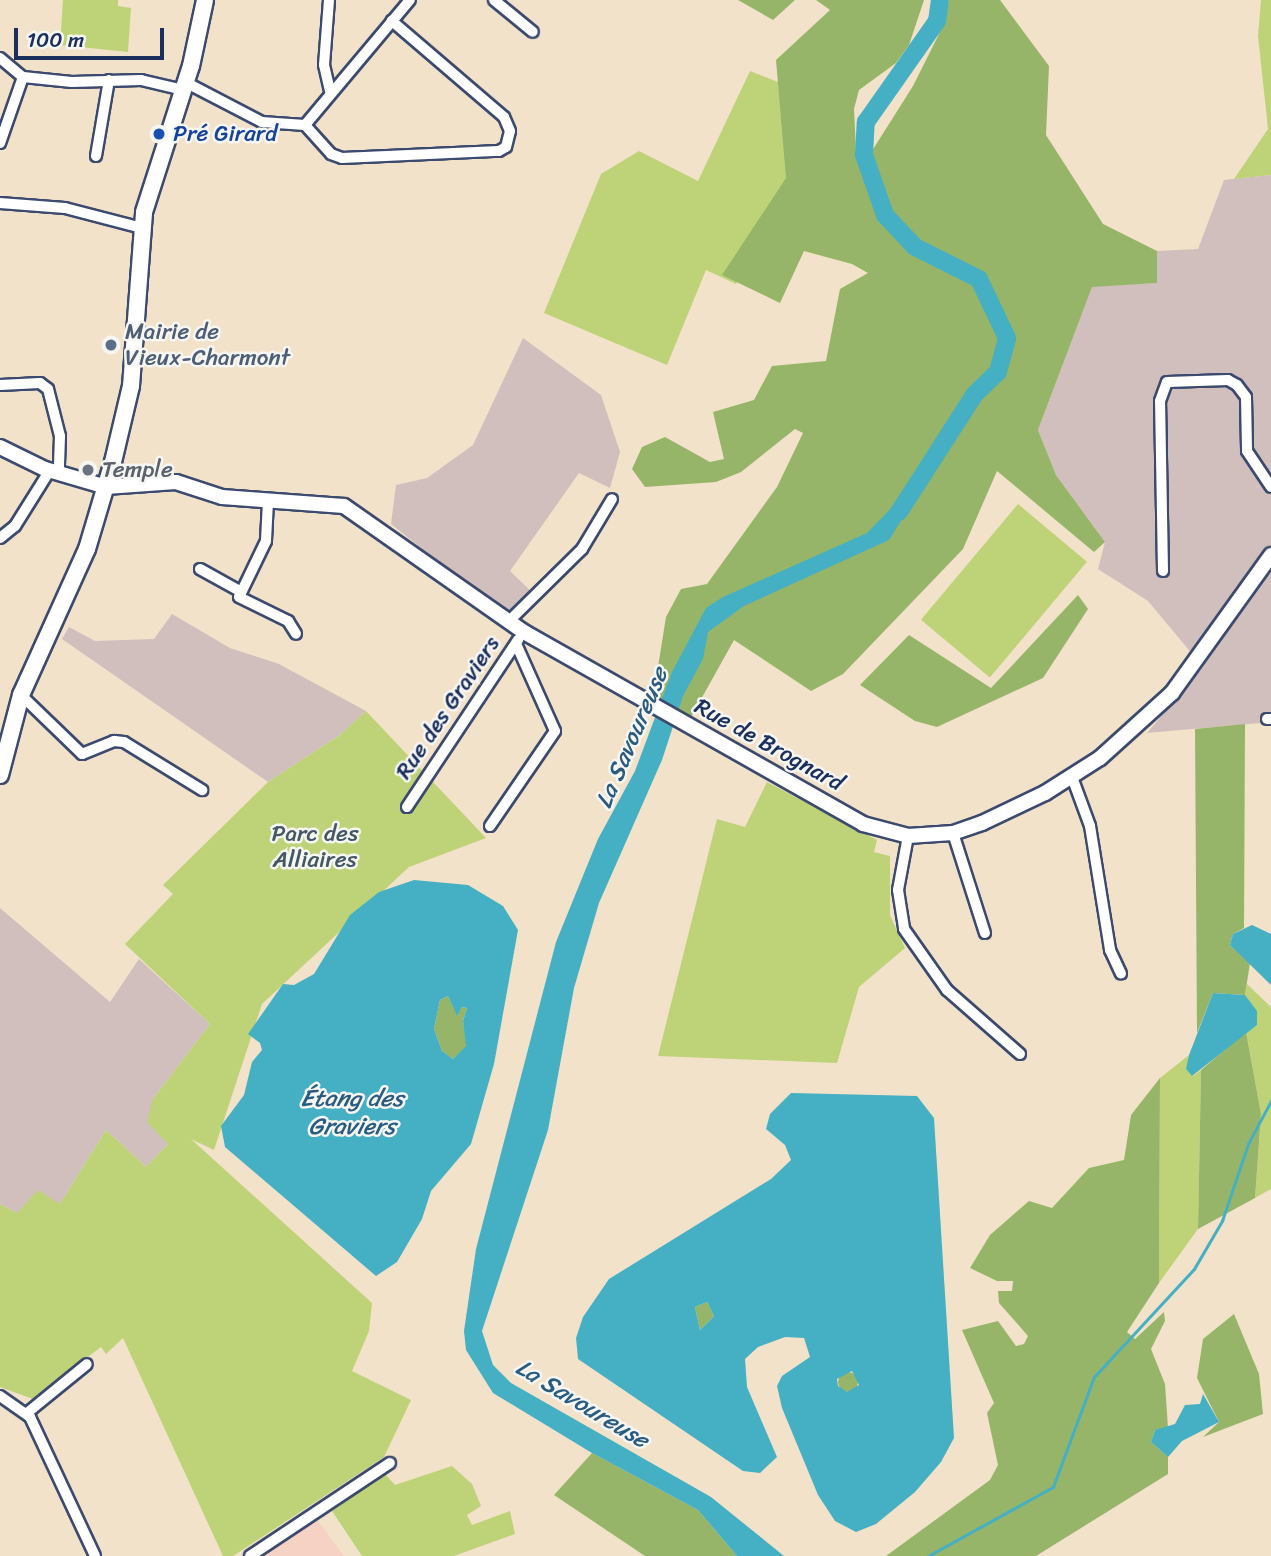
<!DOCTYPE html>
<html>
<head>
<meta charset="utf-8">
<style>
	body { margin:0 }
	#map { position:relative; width:1271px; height:1556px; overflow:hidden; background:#f3e2ca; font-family:Sriracha,sans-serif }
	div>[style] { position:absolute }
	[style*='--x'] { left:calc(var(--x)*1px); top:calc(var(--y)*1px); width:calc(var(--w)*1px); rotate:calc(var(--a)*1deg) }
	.built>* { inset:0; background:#f6d2c4 }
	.industrial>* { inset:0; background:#d1bfbe }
	.green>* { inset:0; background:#bed377; transform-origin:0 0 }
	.forest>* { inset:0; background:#96b568 }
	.round { border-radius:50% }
	.water>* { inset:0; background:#45b0c3 }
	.stream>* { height:2.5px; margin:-1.25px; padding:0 1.25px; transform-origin:1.25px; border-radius:1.25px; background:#45b0c3 }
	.river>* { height:18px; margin:-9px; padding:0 9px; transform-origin:9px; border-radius:9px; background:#45b0c3 }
	.roads { filter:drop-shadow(2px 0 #3b4a6e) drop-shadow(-2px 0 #3b4a6e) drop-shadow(0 2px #3b4a6e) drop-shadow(0 -2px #3b4a6e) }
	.minor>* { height:10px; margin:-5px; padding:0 5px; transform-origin:5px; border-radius:5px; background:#fff }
	.tertiary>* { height:14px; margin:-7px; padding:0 7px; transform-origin:7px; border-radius:7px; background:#fff }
	.secondary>* { height:16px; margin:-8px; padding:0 8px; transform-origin:8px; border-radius:8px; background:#fff }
	.dots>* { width:19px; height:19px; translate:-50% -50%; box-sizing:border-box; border:4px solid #f6f6f2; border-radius:50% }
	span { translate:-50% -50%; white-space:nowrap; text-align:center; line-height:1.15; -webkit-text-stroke:5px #f6f6f2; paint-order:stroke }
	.transit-label { font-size:23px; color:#164399 }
	.left { translate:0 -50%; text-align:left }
	.service-label { font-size:23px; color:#4e5e75 }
	.worship-label { font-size:23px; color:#5b616d }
	.street-label { font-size:23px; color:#1b2f5e }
	.park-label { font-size:23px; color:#445864 }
	.water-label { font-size:24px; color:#2a5c81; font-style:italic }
	.scale { position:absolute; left:14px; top:28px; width:150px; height:32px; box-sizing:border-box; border:4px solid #1b2f5e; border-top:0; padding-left:9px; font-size:21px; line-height:24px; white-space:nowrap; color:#1b2f5e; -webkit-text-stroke:5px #f6f6f2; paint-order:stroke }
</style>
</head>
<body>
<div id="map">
	<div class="built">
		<div style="clip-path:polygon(316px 1518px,344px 1556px,261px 1556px)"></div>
	</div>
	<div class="industrial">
		<div style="clip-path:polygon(1271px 175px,1271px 722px,1147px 733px,1203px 667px,1148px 601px,1098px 569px,1105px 542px,1056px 475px,1038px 430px,1092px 286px,1157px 283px,1157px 251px,1198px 249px,1224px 180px)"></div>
		<div style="clip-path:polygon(523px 338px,601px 395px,620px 452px,610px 488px,579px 473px,510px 571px,534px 594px,508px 612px,485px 599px,391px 524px,396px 485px,427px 478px,473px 445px)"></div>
		<div style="clip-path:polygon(172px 614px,230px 648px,279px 664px,366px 711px,340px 735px,268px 782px,62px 639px,69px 627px,95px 641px,154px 639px)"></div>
		<div style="clip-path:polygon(0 908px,110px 1002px,139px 959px,210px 1024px,153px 1099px,168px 1144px,146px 1167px,106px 1130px,60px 1204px,17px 1213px,0 1204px)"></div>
	</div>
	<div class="green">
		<div style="clip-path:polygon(63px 0,118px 0,118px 6px,131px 8px,128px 52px,60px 45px)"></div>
		<div style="clip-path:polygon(1261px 0,1271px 0,1271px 175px,1234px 179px,1268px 129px,1258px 36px)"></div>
		<div style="clip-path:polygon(750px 71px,778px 82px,790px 181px,736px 284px,706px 270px,667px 365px,544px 313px,601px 174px,639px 151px,698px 181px)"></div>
		<div style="left:1018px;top:504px;width:90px;height:151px;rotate:40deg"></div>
		<div style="clip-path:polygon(366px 711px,486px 838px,409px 867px,262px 1004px,214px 1150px,191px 1139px,372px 1303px,369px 1331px,352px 1371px,411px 1400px,384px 1457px,233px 1556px,223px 1556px,123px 1338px,106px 1354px,101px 1347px,33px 1399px,0 1387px,0 1204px,17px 1213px,38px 1190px,60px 1204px,106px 1130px,146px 1167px,168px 1144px,147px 1122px,153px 1099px,210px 1024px,125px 944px,173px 894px,163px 885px,268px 782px,340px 735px)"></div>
		<div style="clip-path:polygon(767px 782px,877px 840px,874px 852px,890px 856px,890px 915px,905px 948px,859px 987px,837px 1063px,658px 1056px,717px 819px,745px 827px)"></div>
		<div style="clip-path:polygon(1247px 984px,1271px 1007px,1271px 1189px,1255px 1198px,1261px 1114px,1246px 1032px,1257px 1025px,1245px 995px)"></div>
		<div style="clip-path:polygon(1189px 1055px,1187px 1069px,1193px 1076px,1201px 1070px,1198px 1229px,1159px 1283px,1160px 1078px)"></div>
		<div style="clip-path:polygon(452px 1466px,472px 1484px,481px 1506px,467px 1515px,472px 1525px,510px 1511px,515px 1534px,454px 1556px,362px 1556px,332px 1511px,385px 1474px,395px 1485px)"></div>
	</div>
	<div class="forest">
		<div style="clip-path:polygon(738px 0,795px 0,773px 20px)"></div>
		<div style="clip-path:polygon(816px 0,924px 0,909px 45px,896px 63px,859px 90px,854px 109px,856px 150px,870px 154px,913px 86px,945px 22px,949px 0,1000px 0,1049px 66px,1046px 135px,1103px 224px,1157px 251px,1157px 283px,1092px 287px,1038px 430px,1056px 475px,1105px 542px,1094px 552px,997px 471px,963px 549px,843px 674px,811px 691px,734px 640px,690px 719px,653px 698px,666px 617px,681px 589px,707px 584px,777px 487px,803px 433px,795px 429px,741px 472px,716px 482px,645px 487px,632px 469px,642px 447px,665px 437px,710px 462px,724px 459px,713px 412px,754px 400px,772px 366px,826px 361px,840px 289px,868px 273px,852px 264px,804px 251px,780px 303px,722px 275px,786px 178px,776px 60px,830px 10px)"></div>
		<div style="clip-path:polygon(1078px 595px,1088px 609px,1043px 678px,937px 727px,915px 721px,860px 685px,909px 635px,991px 688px)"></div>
		<div style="clip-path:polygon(1245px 724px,1244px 928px,1233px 934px,1230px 945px,1250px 963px,1245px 995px,1213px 993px,1197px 1033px,1195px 729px)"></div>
		<div style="clip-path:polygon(448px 996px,457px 1015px,462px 1007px,467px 1008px,463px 1021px,467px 1046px,453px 1059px,442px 1051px,434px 1029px,440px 1000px)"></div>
		<div style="clip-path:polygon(1246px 1032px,1261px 1114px,1255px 1198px,1198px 1229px,1201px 1070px)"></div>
		<div style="clip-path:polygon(1160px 1078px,1159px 1283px,1127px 1332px,1135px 1339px,1164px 1312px,1165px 1321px,1151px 1349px,1165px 1384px,1168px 1428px,1155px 1430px,1151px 1442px,1168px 1457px,1168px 1474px,1036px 1556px,886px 1556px,990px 1480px,998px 1465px,987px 1413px,994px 1403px,962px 1330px,998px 1321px,1016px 1346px,1024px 1344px,1028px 1336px,999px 1303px,998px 1291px,1012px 1291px,1013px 1281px,997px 1281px,970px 1268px,990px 1235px,1029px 1201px,1052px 1208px,1089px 1168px,1124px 1160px,1131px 1115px)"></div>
		<div style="clip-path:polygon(707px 1302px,714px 1316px,700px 1330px,695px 1307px)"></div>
		<div style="clip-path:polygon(1234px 1314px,1259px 1374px,1263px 1414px,1203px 1437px,1219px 1422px,1197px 1378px,1203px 1339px)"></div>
		<div class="round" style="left:838px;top:1372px;width:20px;height:20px"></div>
		<div style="clip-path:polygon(592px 1453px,698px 1510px,737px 1556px,645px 1556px,554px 1495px)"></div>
	</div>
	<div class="water">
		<div style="clip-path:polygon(910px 489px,914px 500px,889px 540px,744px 606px,708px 632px,703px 659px,683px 696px,662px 760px,599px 903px,574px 988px,548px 1130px,482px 1331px,493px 1365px,511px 1383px,711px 1497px,784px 1556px,737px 1556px,698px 1510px,592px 1453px,493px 1393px,466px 1350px,464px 1331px,476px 1249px,556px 942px,598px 839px,635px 771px,672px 672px,698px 623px,706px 608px,723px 597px,867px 533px)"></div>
		<div style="clip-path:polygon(evenodd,414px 880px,468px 885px,503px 906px,518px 930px,494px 1064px,471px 1144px,431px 1191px,422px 1219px,397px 1262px,376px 1276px,225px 1147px,221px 1126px,244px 1095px,252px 1062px,262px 1050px,260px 1043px,248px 1034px,283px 984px,294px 985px,314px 974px,350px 915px,379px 892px,414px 880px,448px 996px,457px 1016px,462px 1007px,467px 1008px,463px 1021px,466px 1046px,453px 1059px,442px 1051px,434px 1029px,440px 1000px,448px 996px)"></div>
		<div style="clip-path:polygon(1252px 925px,1271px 934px,1271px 985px,1230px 945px,1233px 934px)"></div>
		<div style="clip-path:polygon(1213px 993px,1245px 995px,1257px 1011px,1257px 1025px,1192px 1076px,1186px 1069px,1189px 1055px)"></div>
		<div style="clip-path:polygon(evenodd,791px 1093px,917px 1096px,934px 1118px,954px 1438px,941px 1462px,915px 1492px,876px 1524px,856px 1532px,835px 1521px,818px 1495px,782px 1408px,777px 1386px,782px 1376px,810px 1357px,804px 1338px,785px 1337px,758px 1347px,745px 1359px,747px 1387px,777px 1457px,760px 1473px,743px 1471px,578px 1359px,576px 1338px,583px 1317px,609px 1279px,771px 1179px,791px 1160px,785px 1145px,766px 1129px,770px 1114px,791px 1093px,707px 1302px,714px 1316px,700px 1330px,695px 1307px,707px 1302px,791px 1093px,852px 1371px,859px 1385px,847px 1392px,838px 1386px,837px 1379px,852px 1371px)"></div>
		<div style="clip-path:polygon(1203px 1394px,1219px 1422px,1182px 1441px,1168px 1457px,1151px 1442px,1155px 1430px,1175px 1424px,1185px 1405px,1200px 1404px)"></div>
	</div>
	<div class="stream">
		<div style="--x:928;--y:1556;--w:143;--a:-28.9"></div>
		<div style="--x:1053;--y:1487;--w:117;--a:-69.6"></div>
		<div style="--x:1094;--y:1377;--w:147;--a:-47.2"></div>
		<div style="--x:1194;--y:1269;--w:56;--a:-59.7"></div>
		<div style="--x:1222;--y:1221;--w:81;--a:-71.3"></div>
		<div style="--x:1248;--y:1144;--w:49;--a:-61.9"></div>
	</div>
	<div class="river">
		<div style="--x:899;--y:512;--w:139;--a:-57.3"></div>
		<div style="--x:974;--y:395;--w:33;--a:-44"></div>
		<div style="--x:998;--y:372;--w:35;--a:-75"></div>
		<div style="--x:1007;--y:338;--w:65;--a:-115.4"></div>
		<div style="--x:979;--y:279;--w:72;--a:-153.4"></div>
		<div style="--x:915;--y:247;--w:44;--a:-133.2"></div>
		<div style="--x:885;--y:215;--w:64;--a:-109.3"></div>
		<div style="--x:864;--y:155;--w:33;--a:-87"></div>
		<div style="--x:866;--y:122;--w:123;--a:-54.9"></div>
		<div style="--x:937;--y:21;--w:21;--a:-82"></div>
	</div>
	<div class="roads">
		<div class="minor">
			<div style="--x:329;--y:0;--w:65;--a:94.4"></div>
			<div style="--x:324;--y:65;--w:26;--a:77"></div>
			<div style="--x:494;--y:0;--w:50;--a:39.4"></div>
			<div style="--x:0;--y:58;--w:30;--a:40"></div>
			<div style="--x:23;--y:77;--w:49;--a:5.8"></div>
			<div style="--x:72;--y:82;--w:69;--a:-1.7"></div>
			<div style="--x:141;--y:80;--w:43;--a:13.4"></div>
			<div style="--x:185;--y:82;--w:87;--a:27.5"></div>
			<div style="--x:262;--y:122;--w:43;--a:4"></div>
			<div style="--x:305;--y:125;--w:163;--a:-50"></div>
			<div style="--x:305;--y:125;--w:39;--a:48"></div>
			<div style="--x:331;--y:154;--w:12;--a:20"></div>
			<div style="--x:342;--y:158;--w:157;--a:-2.6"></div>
			<div style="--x:499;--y:151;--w:8;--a:-30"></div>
			<div style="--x:506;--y:147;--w:16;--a:-76"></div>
			<div style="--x:510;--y:131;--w:15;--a:-113"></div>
			<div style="--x:504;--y:117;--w:148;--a:-139.4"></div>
			<div style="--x:0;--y:143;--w:70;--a:-70.8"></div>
			<div style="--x:96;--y:156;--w:77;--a:-80.3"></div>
			<div style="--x:0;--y:203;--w:65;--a:4.4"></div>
			<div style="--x:65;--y:208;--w:80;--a:14.6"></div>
			<div style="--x:0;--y:385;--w:40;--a:-2.9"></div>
			<div style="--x:40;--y:383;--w:10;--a:37"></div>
			<div style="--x:48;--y:389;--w:49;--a:75.7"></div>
			<div style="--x:60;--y:436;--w:37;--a:92"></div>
			<div style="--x:268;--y:501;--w:40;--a:92.9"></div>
			<div style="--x:266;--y:541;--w:62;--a:115.7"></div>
			<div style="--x:239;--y:597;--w:55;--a:26.1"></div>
			<div style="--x:288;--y:621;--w:15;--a:58"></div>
			<div style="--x:0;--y:538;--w:19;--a:-39"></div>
			<div style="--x:15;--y:526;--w:66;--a:-58"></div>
			<div style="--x:200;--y:569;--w:43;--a:28.9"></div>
			<div style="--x:1163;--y:571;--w:170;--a:-91"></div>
			<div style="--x:1160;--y:401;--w:20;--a:-70"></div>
			<div style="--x:1167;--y:382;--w:61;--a:-1.9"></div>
			<div style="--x:1228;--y:380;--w:10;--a:29"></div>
			<div style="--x:1237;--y:385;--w:15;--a:53"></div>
			<div style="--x:1246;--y:397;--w:54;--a:88.9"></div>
			<div style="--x:1247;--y:451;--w:43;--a:56.3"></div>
			<div style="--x:508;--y:622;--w:104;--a:-44.6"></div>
			<div style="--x:582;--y:549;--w:58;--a:-59"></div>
			<div style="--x:21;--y:695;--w:85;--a:44"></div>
			<div style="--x:82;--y:754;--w:35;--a:-22"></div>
			<div style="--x:114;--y:741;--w:10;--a:6"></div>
			<div style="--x:124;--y:742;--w:92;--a:31.6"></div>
			<div style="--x:1267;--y:719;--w:4;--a:0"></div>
			<div style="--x:1072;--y:777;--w:52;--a:69.8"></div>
			<div style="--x:1090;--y:826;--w:126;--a:80.8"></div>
			<div style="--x:1110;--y:950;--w:26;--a:65"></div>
			<div style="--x:407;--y:807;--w:201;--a:-56.4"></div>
			<div style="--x:490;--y:826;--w:115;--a:-55.6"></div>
			<div style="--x:555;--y:731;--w:95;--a:-114.1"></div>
			<div style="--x:953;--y:833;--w:105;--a:72.3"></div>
			<div style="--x:908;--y:836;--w:55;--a:100.5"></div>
			<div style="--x:898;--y:890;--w:39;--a:81"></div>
			<div style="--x:904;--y:929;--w:75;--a:54.8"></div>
			<div style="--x:947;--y:990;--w:97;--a:41.2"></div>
			<div style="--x:0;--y:1396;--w:37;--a:35"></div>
			<div style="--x:30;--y:1417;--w:153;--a:64.9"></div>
			<div style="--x:27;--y:1413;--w:77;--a:-39.2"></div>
			<div style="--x:250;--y:1556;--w:168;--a:-33.6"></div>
		</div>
		<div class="tertiary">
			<div style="--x:0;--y:447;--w:50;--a:26.1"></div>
			<div style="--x:45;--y:469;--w:64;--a:16.4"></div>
			<div style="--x:106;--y:487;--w:70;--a:-4.1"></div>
			<div style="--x:176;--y:482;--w:48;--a:18.1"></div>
			<div style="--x:222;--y:497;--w:122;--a:4.2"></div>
			<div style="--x:344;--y:506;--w:220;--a:35"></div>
			<div style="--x:524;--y:632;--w:390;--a:29.5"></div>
			<div style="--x:863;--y:824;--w:47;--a:14.9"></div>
			<div style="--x:908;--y:836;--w:45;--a:-3.8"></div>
			<div style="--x:953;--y:833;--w:31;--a:-19"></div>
			<div style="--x:982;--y:823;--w:70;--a:-25.5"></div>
			<div style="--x:1045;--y:793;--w:65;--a:-32.5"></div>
			<div style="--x:1100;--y:758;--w:97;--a:-42.1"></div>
			<div style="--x:1172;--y:693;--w:170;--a:-54.3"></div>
		</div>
		<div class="secondary">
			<div style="--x:0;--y:775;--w:83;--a:-75.3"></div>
			<div style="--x:21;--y:695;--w:160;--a:-65.7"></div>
			<div style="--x:87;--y:549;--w:91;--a:-73.4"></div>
			<div style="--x:113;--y:462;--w:78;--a:-76.7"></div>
			<div style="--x:131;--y:386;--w:174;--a:-85.7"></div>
			<div style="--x:144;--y:212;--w:153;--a:-72.2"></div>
			<div style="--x:191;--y:66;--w:67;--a:-78"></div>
		</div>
	</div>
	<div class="dots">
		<div style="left:159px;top:134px;background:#1a4fb4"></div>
		<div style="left:111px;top:345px;background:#5c6f8a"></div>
		<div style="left:88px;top:470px;background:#6b7280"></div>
	</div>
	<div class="transit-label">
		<span class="left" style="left:173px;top:134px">Pré Girard</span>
	</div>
	<div class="service-label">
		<span class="left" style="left:125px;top:345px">Mairie de<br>Vieux-Charmont</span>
	</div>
	<div class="worship-label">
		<span class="left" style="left:102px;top:470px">Temple</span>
	</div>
	<div class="street-label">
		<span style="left:448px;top:708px;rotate:-56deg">Rue des Graviers</span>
		<span style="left:769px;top:745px;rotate:29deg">Rue de Brognard</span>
	</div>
	<div class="park-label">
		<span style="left:315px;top:847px">Parc des<br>Alliaires</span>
	</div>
	<div class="water-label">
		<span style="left:632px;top:738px;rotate:-67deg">La Savoureuse</span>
		<span style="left:352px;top:1113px">Étang des<br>Graviers</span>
		<span style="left:582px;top:1404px;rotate:31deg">La Savoureuse</span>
	</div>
	<div class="scale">100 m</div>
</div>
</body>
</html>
